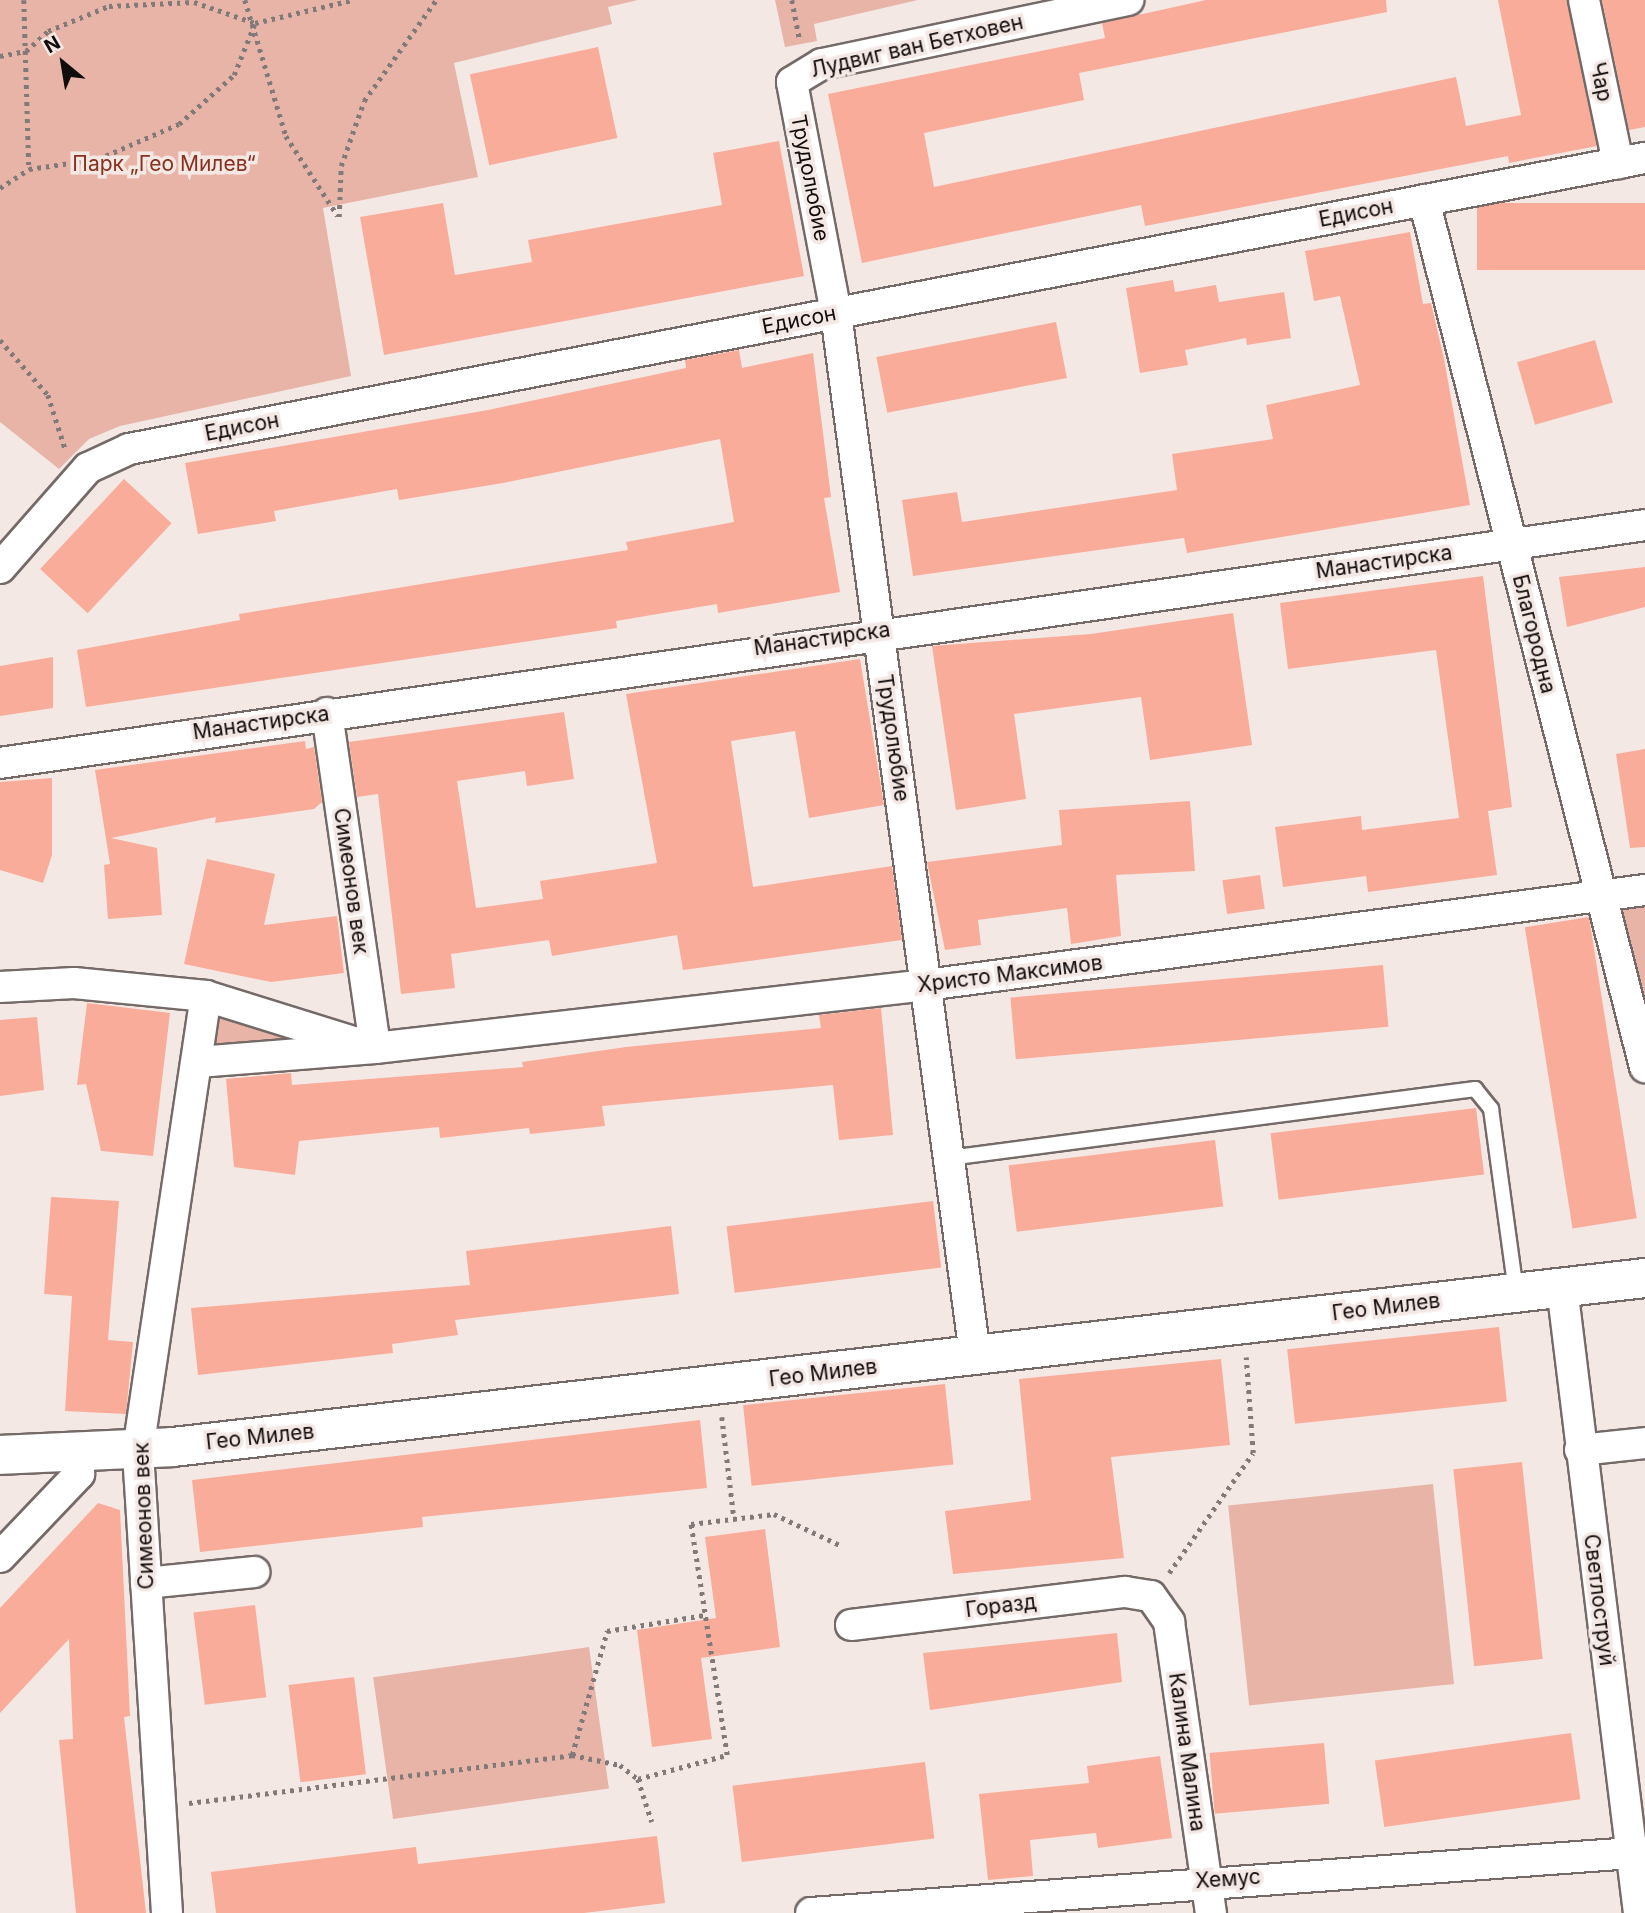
<!DOCTYPE html>
<html>
<head>
<meta charset="utf-8">
<style>
	body { margin:0 }
	#map { position:relative; width:1645px; height:1913px; overflow:hidden; background:#f4e8e5; font-family:Inter,sans-serif }
	div>[style] { position:absolute }
	[style*='--x'] { left:calc(var(--x)*1px); top:calc(var(--y)*1px); width:calc(var(--w)*1px); rotate:calc(var(--a)*1deg) }
	.green>* { inset:0; background:#e8b4a7; transform-origin:0 0 }
	.building>* { inset:0; background:#f9ac9a; transform-origin:0 0 }
	.path>* { height:4.5px; margin-top:-2.25px; transform-origin:0; background:repeating-linear-gradient(90deg,#827a78 0 3.5px,transparent 0 8.5px) }
	.roads { filter:drop-shadow(2px 0 #746a67) drop-shadow(-2px 0 #746a67) drop-shadow(0 2px #746a67) drop-shadow(0 -2px #746a67) }
	.lane>* { height:14px; margin:-7px; padding:0 7px; transform-origin:7px; border-radius:7px; background:#fff }
	.street>* { height:30px; margin:-15px; padding:0 15px; transform-origin:15px; border-radius:15px; background:#fff }
	.secondary>* { height:38px; margin:-19px; padding:0 19px; transform-origin:19px; border-radius:19px; background:#fff }
	span { translate:-50% -50%; white-space:nowrap; text-align:center; line-height:1.15; -webkit-text-stroke:7px #f4e8e5; paint-order:stroke }
	.street-label { font-size:21px; color:#100c0b }
	.park-label { font-size:21px; color:#89311e }
	.north { position:absolute; left:28px; top:28px; width:70px; height:70px; -webkit-text-stroke:5px #f4e8e5; paint-order:stroke; rotate:330deg; font-size:19px; font-weight:700; line-height:28px; text-align:center; color:#100c0b }
	.north::after { content:''; display:block; margin:auto; width:24px; height:32px; background:#100c0b; clip-path:polygon(50% 0,100% 100%,50% 72%,0 100%) }
</style>
</head>
<body>
<div id="map">
	<div class="green">
		<div style="clip-path:polygon(0 0,638px 0,608px 7px,612px 24px,454px 63px,478px 177px,323px 208px,351px 376px,120px 426px,89px 439px,59px 469px,0 422px)"></div>
		<div style="clip-path:polygon(775px 0,918px 0,814px 24px,817px 41px,785px 47px)"></div>
		<div style="clip-path:polygon(1645px 890px,1645px 1025px,1601px 896px)"></div>
		<div style="clip-path:polygon(206px 996px,375px 1048px,198px 1062px)"></div>
		<div style="left:1433px;top:1484px;width:201px;height:206px;rotate:84deg"></div>
		<div style="left:589px;top:1647px;width:143px;height:218px;rotate:82deg"></div>
	</div>
	<div class="building">
		<div style="clip-path:polygon(1206px 0,1386px 0,1387px 12px,1079px 73px,1084px 100px,924px 133px,934px 187px,1456px 77px,1466px 126px,1521px 115px,1498px 0,1567px 0,1597px 146px,1509px 163px,1508px 156px,1145px 226px,1141px 205px,862px 263px,828px 94px,1105px 38px,1102px 23px)"></div>
		<div style="clip-path:polygon(1602px 0,1645px 0,1645px 127px,1629px 130px)"></div>
		<div style="left:598px;top:47px;width:93px;height:131px;rotate:78deg"></div>
		<div style="clip-path:polygon(779px 141px,804px 276px,384px 355px,360px 217px,443px 203px,455px 275px,532px 262px,528px 240px,722px 205px,713px 153px)"></div>
		<div style="left:1645px;top:203px;width:67px;height:168px;rotate:90deg"></div>
		<div style="clip-path:polygon(1410px 232px,1423px 304px,1431px 303px,1444px 359px,1470px 505px,1187px 553px,1184px 538px,913px 576px,902px 500px,957px 492px,962px 522px,1177px 490px,1172px 454px,1273px 439px,1266px 405px,1360px 385px,1340px 296px,1314px 301px,1305px 251px)"></div>
		<div style="clip-path:polygon(1173px 280px,1175px 292px,1216px 285px,1219px 302px,1284px 292px,1291px 338px,1247px 345px,1246px 338px,1185px 350px,1188px 365px,1140px 373px,1126px 288px)"></div>
		<div style="left:1056px;top:322px;width:57px;height:183px;rotate:79deg"></div>
		<div style="left:1595px;top:340px;width:65px;height:81px;rotate:74deg"></div>
		<div style="clip-path:polygon(739px 350px,742px 368px,813px 353px,831px 497px,824px 498px,840px 592px,718px 613px,717px 604px,616px 621px,617px 628px,86px 707px,77px 650px,240px 620px,239px 614px,628px 550px,626px 542px,734px 522px,720px 439px,503px 483px,399px 500px,397px 489px,274px 511px,276px 521px,198px 534px,185px 463px,488px 410px,686px 368px,685px 360px)"></div>
		<div style="left:124px;top:479px;width:65px;height:123px;rotate:43deg"></div>
		<div style="clip-path:polygon(1645px 567px,1645px 607px,1567px 627px,1559px 577px)"></div>
		<div style="clip-path:polygon(1483px 576px,1512px 807px,1488px 811px,1497px 875px,1368px 892px,1366px 876px,1283px 887px,1275px 827px,1361px 816px,1362px 830px,1459px 818px,1436px 650px,1288px 669px,1280px 603px)"></div>
		<div style="clip-path:polygon(1233px 613px,1252px 745px,1150px 760px,1141px 697px,1014px 714px,1026px 799px,956px 810px,932px 646px,1091px 634px)"></div>
		<div style="clip-path:polygon(53px 657px,53px 708px,0 716px,0 666px)"></div>
		<div style="clip-path:polygon(860px 659px,884px 805px,809px 818px,795px 731px,731px 741px,753px 887px,892px 866px,902px 940px,683px 970px,677px 935px,552px 956px,549px 940px,451px 954px,455px 988px,401px 994px,378px 794px,357px 797px,349px 742px,564px 712px,574px 779px,527px 786px,525px 771px,457px 781px,476px 908px,543px 899px,540px 881px,657px 863px,626px 694px)"></div>
		<div style="clip-path:polygon(305px 741px,306px 749px,314px 747px,322px 802px,314px 809px,215px 823px,216px 817px,111px 838px,157px 848px,162px 915px,108px 919px,104px 865px,110px 864px,95px 770px)"></div>
		<div style="clip-path:polygon(1645px 749px,1645px 847px,1630px 848px,1616px 754px)"></div>
		<div style="clip-path:polygon(52px 778px,52px 855px,43px 883px,0 870px,0 782px)"></div>
		<div style="clip-path:polygon(1190px 801px,1195px 871px,1116px 875px,1121px 936px,1071px 944px,1067px 908px,978px 920px,981px 945px,945px 950px,927px 862px,1062px 845px,1059px 810px)"></div>
		<div style="clip-path:polygon(207px 859px,275px 874px,264px 925px,337px 916px,344px 973px,271px 982px,184px 964px)"></div>
		<div style="left:1260px;top:875px;width:34px;height:38px;rotate:82deg"></div>
		<div style="left:1589px;top:917px;width:305px;height:65px;rotate:81deg"></div>
		<div style="left:1383px;top:965px;width:62px;height:374px;rotate:85deg"></div>
		<div style="clip-path:polygon(87px 1003px,170px 1013px,153px 1156px,101px 1151px,86px 1084px,77px 1085px)"></div>
		<div style="clip-path:polygon(881px 1008px,893px 1135px,839px 1140px,833px 1085px,602px 1106px,605px 1126px,530px 1134px,529px 1128px,440px 1138px,439px 1127px,299px 1141px,295px 1175px,234px 1167px,226px 1079px,291px 1073px,292px 1085px,523px 1067px,522px 1062px,626px 1047px,821px 1028px,819px 1015px)"></div>
		<div style="clip-path:polygon(37px 1017px,44px 1090px,0 1096px,0 1020px)"></div>
		<div style="left:1476px;top:1108px;width:67px;height:207px;rotate:83deg"></div>
		<div style="left:1215px;top:1140px;width:67px;height:208px;rotate:83deg"></div>
		<div style="clip-path:polygon(51px 1197px,119px 1201px,108px 1340px,133px 1342px,126px 1414px,65px 1411px,72px 1296px,44px 1294px)"></div>
		<div style="left:933px;top:1201px;width:67px;height:208px;rotate:83deg"></div>
		<div style="clip-path:polygon(671px 1226px,679px 1294px,455px 1320px,458px 1335px,392px 1344px,393px 1353px,198px 1375px,191px 1308px,470px 1285px,466px 1251px)"></div>
		<div style="left:1499px;top:1327px;width:75px;height:213px;rotate:84deg"></div>
		<div style="clip-path:polygon(1221px 1359px,1230px 1445px,1111px 1457px,1124px 1558px,953px 1574px,945px 1511px,1031px 1500px,1019px 1379px)"></div>
		<div style="left:945px;top:1384px;width:81px;height:203px;rotate:84deg"></div>
		<div style="clip-path:polygon(700px 1420px,707px 1488px,422px 1517px,423px 1527px,200px 1552px,192px 1480px)"></div>
		<div style="left:1522px;top:1462px;width:198px;height:69px;rotate:84deg"></div>
		<div style="clip-path:polygon(98px 1503px,120px 1510px,130px 1716px,124px 1717px,146px 1913px,76px 1913px,59px 1740px,73px 1739px,69px 1639px,0 1713px,0 1608px)"></div>
		<div style="clip-path:polygon(765px 1529px,780px 1647px,701px 1658px,712px 1739px,652px 1747px,637px 1630px,716px 1618px,705px 1537px)"></div>
		<div style="left:255px;top:1605px;width:93px;height:62px;rotate:83deg"></div>
		<div style="clip-path:polygon(1117px 1633px,1122px 1682px,930px 1710px,923px 1653px)"></div>
		<div style="left:354px;top:1677px;width:98px;height:66px;rotate:83deg"></div>
		<div style="left:1571px;top:1733px;width:67px;height:198px;rotate:82deg"></div>
		<div style="left:1324px;top:1743px;width:61px;height:115px;rotate:85deg"></div>
		<div style="clip-path:polygon(1160px 1756px,1172px 1838px,1098px 1848px,1096px 1833px,1030px 1840px,1033px 1876px,988px 1880px,979px 1794px,1089px 1783px,1087px 1766px)"></div>
		<div style="left:925px;top:1762px;width:77px;height:194px;rotate:83deg"></div>
		<div style="clip-path:polygon(657px 1836px,665px 1903px,584px 1913px,216px 1913px,211px 1872px,416px 1847px,418px 1864px)"></div>
	</div>
	<div class="path">
		<div style="--x:24;--y:0;--w:169;--a:88.3"></div>
		<div style="--x:245;--y:0;--w:142;--a:73.2"></div>
		<div style="--x:286;--y:136;--w:95;--a:57"></div>
		<div style="--x:792;--y:0;--w:42;--a:79"></div>
		<div style="--x:0;--y:56;--w:26;--a:-11"></div>
		<div style="--x:26;--y:51;--w:30;--a:-42"></div>
		<div style="--x:48;--y:31;--w:66;--a:-22.3"></div>
		<div style="--x:109;--y:6;--w:85;--a:-2.7"></div>
		<div style="--x:194;--y:2;--w:65;--a:19"></div>
		<div style="--x:255;--y:23;--w:100;--a:-13.3"></div>
		<div style="--x:0;--y:188;--w:35;--a:-33"></div>
		<div style="--x:29;--y:169;--w:70;--a:-8.2"></div>
		<div style="--x:98;--y:159;--w:88;--a:-23.4"></div>
		<div style="--x:179;--y:124;--w:74;--a:-41.7"></div>
		<div style="--x:234;--y:75;--w:56;--a:-68"></div>
		<div style="--x:339;--y:217;--w:51;--a:-87.8"></div>
		<div style="--x:341;--y:166;--w:69;--a:-70.5"></div>
		<div style="--x:364;--y:101;--w:124;--a:-54.5"></div>
		<div style="--x:0;--y:340;--w:73;--a:48.9"></div>
		<div style="--x:48;--y:395;--w:56;--a:72.2"></div>
		<div style="--x:722;--y:1417;--w:102;--a:83.2"></div>
		<div style="--x:1169;--y:1573;--w:146;--a:-55"></div>
		<div style="--x:1253;--y:1453;--w:96;--a:-94.2"></div>
		<div style="--x:572;--y:1755;--w:129;--a:-74.2"></div>
		<div style="--x:607;--y:1631;--w:99;--a:-9.3"></div>
		<div style="--x:638;--y:1779;--w:92;--a:-15.1"></div>
		<div style="--x:727;--y:1755;--w:234;--a:-98.9"></div>
		<div style="--x:691;--y:1524;--w:84;--a:-6.9"></div>
		<div style="--x:774;--y:1514;--w:75;--a:25.2"></div>
		<div style="--x:189;--y:1803;--w:386;--a:-7.1"></div>
		<div style="--x:572;--y:1755;--w:49;--a:11.8"></div>
		<div style="--x:620;--y:1765;--w:23;--a:38"></div>
		<div style="--x:638;--y:1779;--w:45;--a:72"></div>
	</div>
	<div class="roads">
		<div class="lane">
			<div style="--x:949;--y:1158;--w:531;--a:-7.47"></div>
			<div style="--x:1475;--y:1089;--w:26;--a:51"></div>
			<div style="--x:1491;--y:1109;--w:184;--a:82.2"></div>
		</div>
		<div class="street">
			<div style="--x:1584;--y:0;--w:167;--a:78.2"></div>
			<div style="--x:1424;--y:200;--w:895;--a:75.7"></div>
			<div style="--x:0;--y:568;--w:133;--a:-48.7"></div>
			<div style="--x:88;--y:468;--w:45;--a:-24.9"></div>
			<div style="--x:129;--y:449;--w:1544;--a:-10.87"></div>
			<div style="--x:327;--y:713;--w:338;--a:81.8"></div>
			<div style="--x:0;--y:763;--w:1662;--a:-8.23"></div>
			<div style="--x:0;--y:987;--w:74;--a:-3.1"></div>
			<div style="--x:74;--y:983;--w:133;--a:5.6"></div>
			<div style="--x:206;--y:996;--w:158;--a:17.3"></div>
			<div style="--x:198;--y:1062;--w:178;--a:-4.5"></div>
			<div style="--x:375;--y:1048;--w:555;--a:-6.52"></div>
			<div style="--x:926;--y:985;--w:725;--a:-7.53"></div>
			<div style="--x:1562;--y:1287;--w:631;--a:82.99"></div>
			<div style="--x:975;--y:1355;--w:1051;--a:-97.6"></div>
			<div style="--x:836;--y:313;--w:235;--a:-100.8"></div>
			<div style="--x:792;--y:82;--w:35;--a:-31"></div>
			<div style="--x:822;--y:64;--w:313;--a:-11.8"></div>
			<div style="--x:1580;--y:1450;--w:65;--a:-6.1"></div>
			<div style="--x:0;--y:1557;--w:115;--a:-46.4"></div>
			<div style="--x:79;--y:1474;--w:21;--a:-90"></div>
			<div style="--x:146;--y:1583;--w:109;--a:-5.8"></div>
			<div style="--x:851;--y:1625;--w:276;--a:-6.9"></div>
			<div style="--x:1125;--y:1592;--w:26;--a:9"></div>
			<div style="--x:1151;--y:1596;--w:32;--a:55"></div>
			<div style="--x:1169;--y:1622;--w:294;--a:81.8"></div>
			<div style="--x:167;--y:1913;--w:464;--a:-93.6"></div>
			<div style="--x:138;--y:1450;--w:459;--a:-81.5"></div>
			<div style="--x:811;--y:1913;--w:836;--a:-4.18"></div>
		</div>
		<div class="secondary">
			<div style="--x:0;--y:1455;--w:173;--a:-2.6"></div>
			<div style="--x:173;--y:1447;--w:1482;--a:-6.55"></div>
		</div>
	</div>
	<div class="street-label">
		<span style="left:917px;top:46px;rotate:-13deg">Лудвиг ван Бетховен</span>
		<span style="left:1601px;top:82px;rotate:78deg">Чар</span>
		<span style="left:810px;top:178px;rotate:79deg">Трудолюбие</span>
		<span style="left:1356px;top:213px;rotate:-11deg">Едисон</span>
		<span style="left:799px;top:320px;rotate:-11deg">Едисон</span>
		<span style="left:242px;top:427px;rotate:-11deg">Едисон</span>
		<span style="left:1384px;top:562px;rotate:-8deg">Манастирска</span>
		<span style="left:1534px;top:634px;rotate:76deg">Благородна</span>
		<span style="left:822px;top:639px;rotate:-8deg">Манастирска</span>
		<span style="left:261px;top:723px;rotate:-8deg">Манастирска</span>
		<span style="left:893px;top:738px;rotate:82deg">Трудолюбие</span>
		<span style="left:351px;top:881px;rotate:82deg">Симеонов век</span>
		<span style="left:1010px;top:974px;rotate:-7deg">Христо Максимов</span>
		<span style="left:1386px;top:1307px;rotate:-7deg">Гео Милев</span>
		<span style="left:823px;top:1373px;rotate:-7deg">Гео Милев</span>
		<span style="left:260px;top:1437px;rotate:-6deg">Гео Милев</span>
		<span style="left:144px;top:1516px;rotate:-92deg">Симеонов век</span>
		<span style="left:1599px;top:1600px;rotate:83deg">Светлоструй</span>
		<span style="left:1001px;top:1606px;rotate:-7deg">Горазд</span>
		<span style="left:1187px;top:1752px;rotate:82deg">Калина Малина</span>
		<span style="left:1228px;top:1879px;rotate:-4deg">Хемус</span>
	</div>
	<div class="park-label">
		<span style="left:164px;top:164px">Парк „Гео Милев“</span>
	</div>
	<div class="north">N</div>
</div>
</body>
</html>
